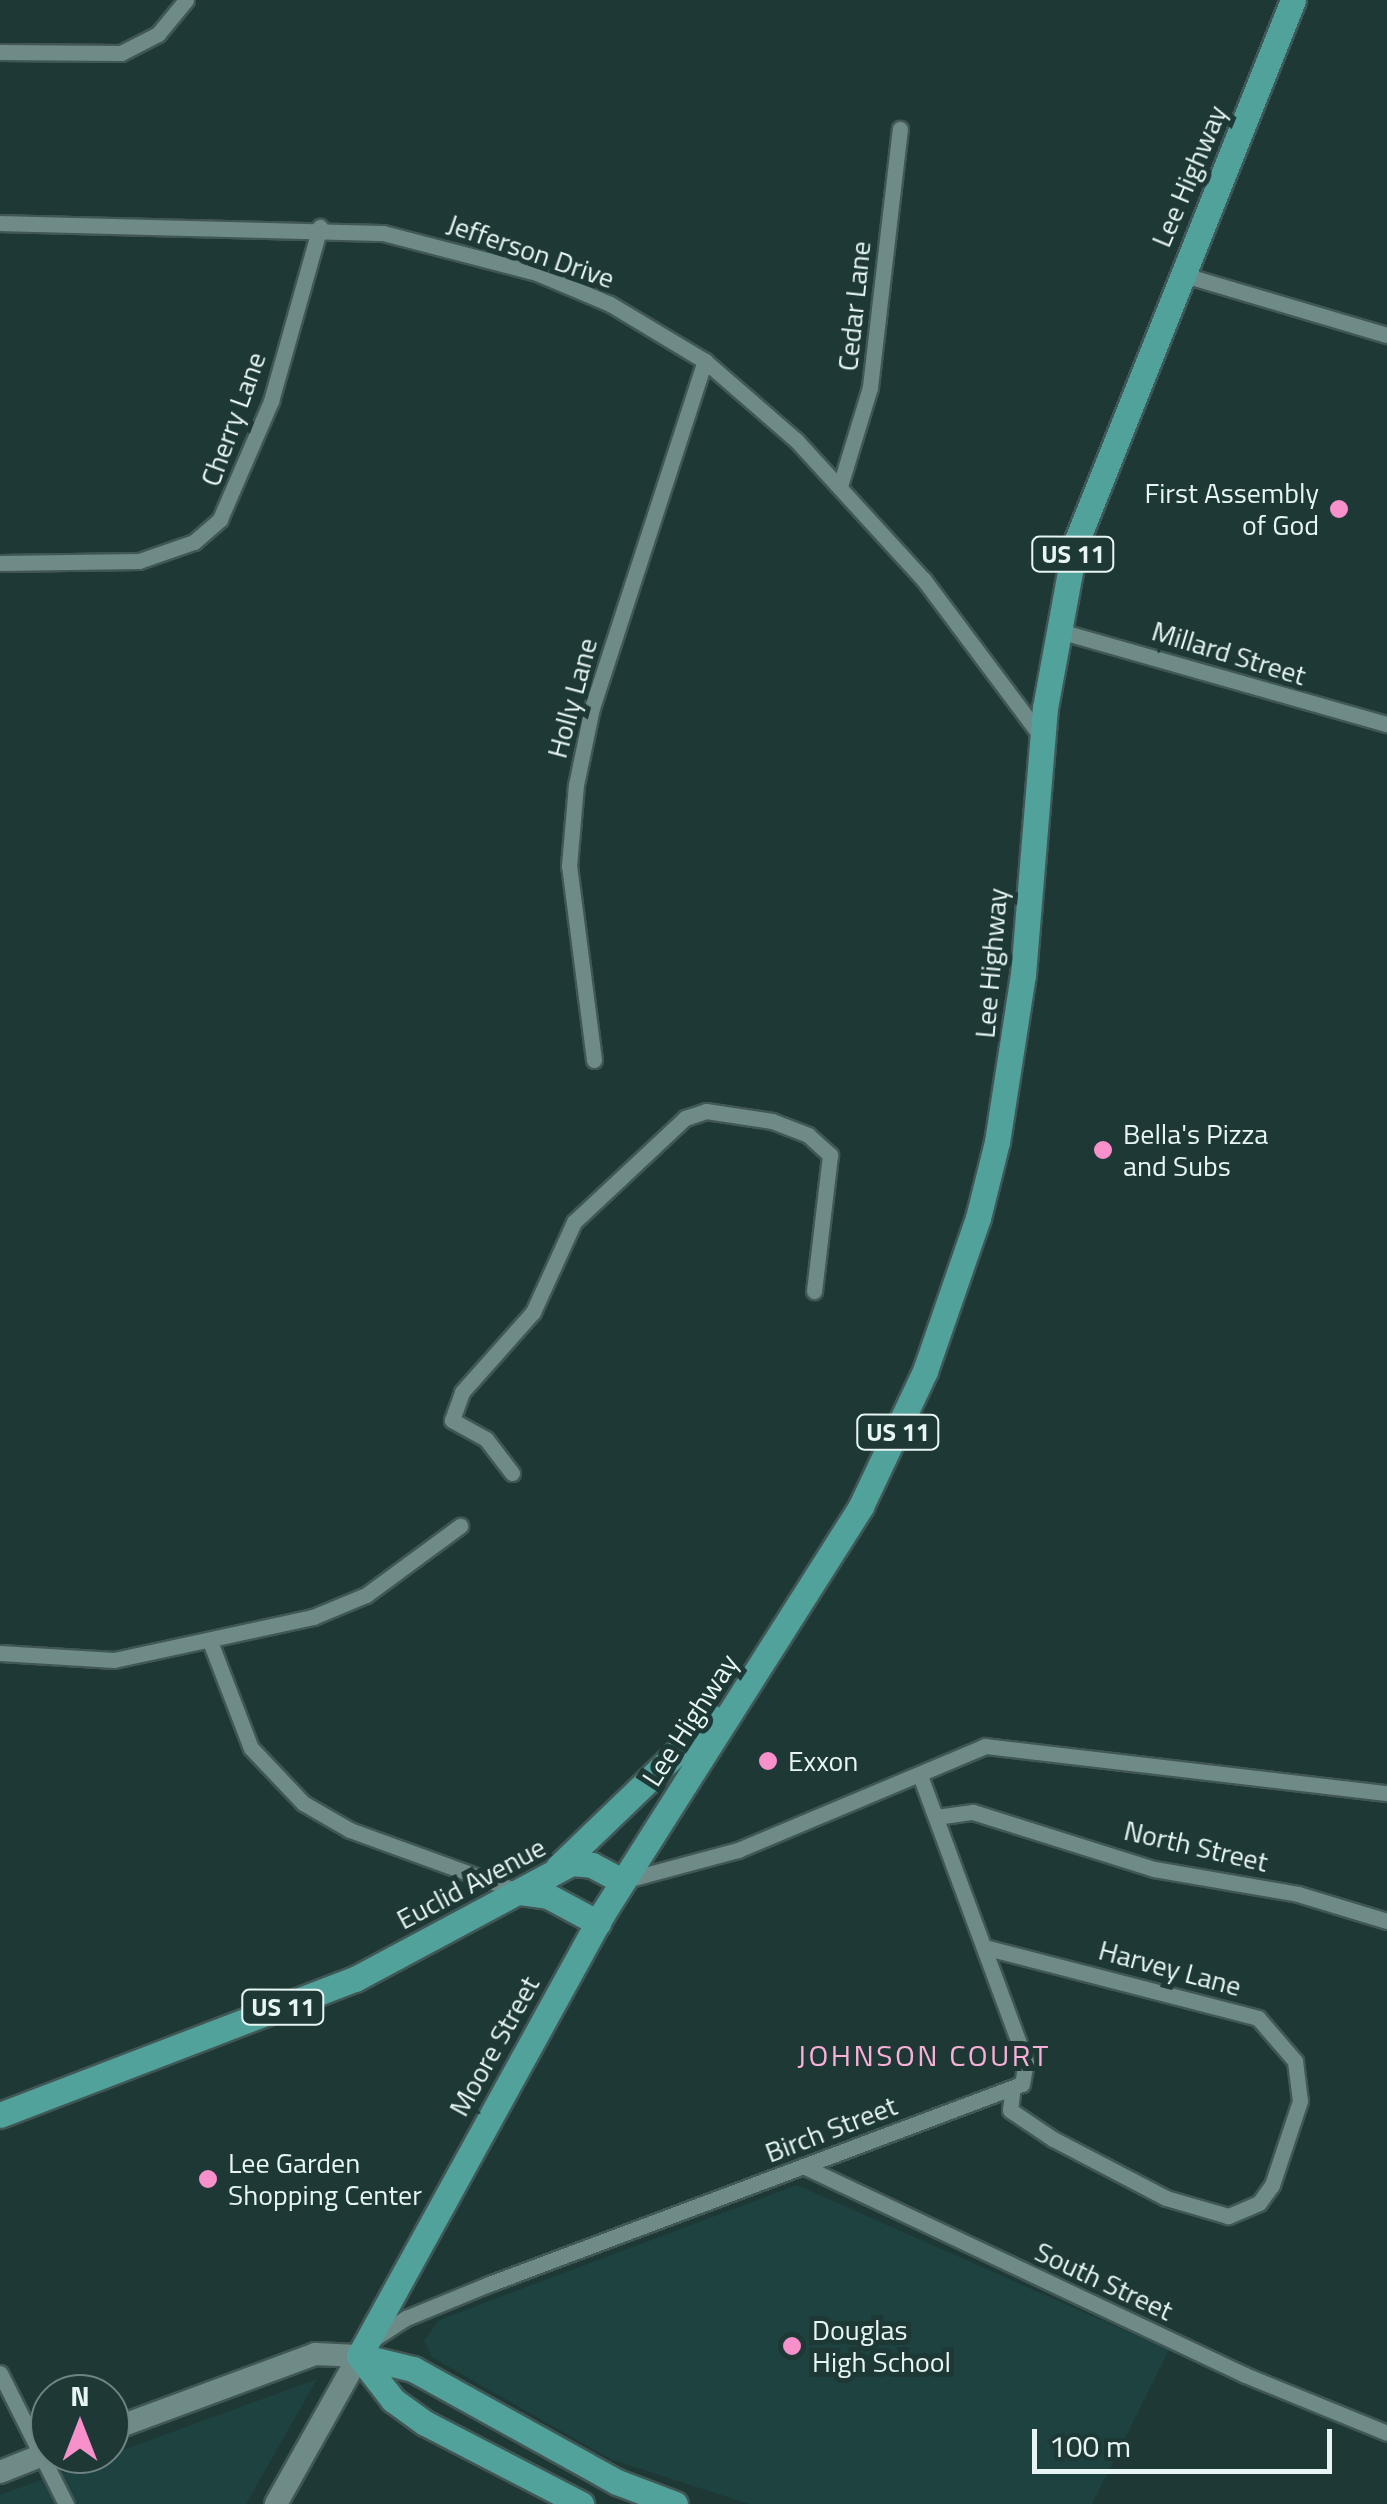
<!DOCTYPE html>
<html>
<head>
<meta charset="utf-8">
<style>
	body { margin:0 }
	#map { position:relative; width:1387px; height:2504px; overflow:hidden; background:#1e3836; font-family:"Titillium Web",sans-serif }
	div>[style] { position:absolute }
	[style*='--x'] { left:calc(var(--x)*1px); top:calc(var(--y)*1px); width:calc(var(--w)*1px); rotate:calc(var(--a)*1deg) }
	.built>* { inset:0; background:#1e423f }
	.roads { filter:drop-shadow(2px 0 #405755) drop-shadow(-2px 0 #405755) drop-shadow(0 2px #405755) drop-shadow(0 -2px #405755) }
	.street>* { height:15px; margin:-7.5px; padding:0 7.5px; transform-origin:7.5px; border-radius:7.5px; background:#6f8b88 }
	.secondary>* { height:22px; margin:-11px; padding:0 11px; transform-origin:11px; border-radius:11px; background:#6f8b88 }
	.primary>* { height:25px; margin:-12.5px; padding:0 12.5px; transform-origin:12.5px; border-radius:12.5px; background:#52a29c }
	.dots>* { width:28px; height:28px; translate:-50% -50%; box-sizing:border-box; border:5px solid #1e3836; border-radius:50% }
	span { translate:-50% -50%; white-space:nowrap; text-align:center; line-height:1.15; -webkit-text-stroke:10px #1e3836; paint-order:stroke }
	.shield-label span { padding:2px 8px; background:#1e3836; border:2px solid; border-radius:8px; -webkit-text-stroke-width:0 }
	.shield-label { font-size:25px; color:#e7f6f4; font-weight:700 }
	.street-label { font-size:28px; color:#e7f6f4 }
	.poi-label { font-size:28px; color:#e7f6f4 }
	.right { translate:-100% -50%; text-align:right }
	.left { translate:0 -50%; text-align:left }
	.neighbourhood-label { font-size:30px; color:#f9afd7; letter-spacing:2.5px }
	.north { position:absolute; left:30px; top:2374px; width:100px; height:100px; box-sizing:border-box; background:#1e3836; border:2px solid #6e8482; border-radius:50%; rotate:0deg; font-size:28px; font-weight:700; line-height:40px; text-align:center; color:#e7f6f4 }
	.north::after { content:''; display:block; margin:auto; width:35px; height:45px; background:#f890cb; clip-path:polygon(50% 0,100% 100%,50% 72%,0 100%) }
	.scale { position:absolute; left:1032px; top:2429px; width:300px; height:45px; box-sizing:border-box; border:5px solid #e7f6f4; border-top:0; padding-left:12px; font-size:30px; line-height:35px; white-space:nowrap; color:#e7f6f4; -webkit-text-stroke:8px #1e3836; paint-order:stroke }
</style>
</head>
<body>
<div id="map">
	<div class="built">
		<div style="clip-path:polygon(797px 2185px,1169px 2350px,1092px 2504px,749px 2504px,610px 2459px,432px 2357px,424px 2341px,439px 2320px)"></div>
		<div style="clip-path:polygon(317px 2379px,246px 2504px,0 2504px,0 2495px)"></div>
	</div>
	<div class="roads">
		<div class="street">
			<div style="--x:0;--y:52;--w:121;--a:0.5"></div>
			<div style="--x:121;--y:53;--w:42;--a:-27.2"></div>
			<div style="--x:158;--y:34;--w:44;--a:-50.5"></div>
			<div style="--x:0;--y:223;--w:383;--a:1.5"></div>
			<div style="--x:383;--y:233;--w:159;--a:14.6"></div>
			<div style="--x:537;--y:273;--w:79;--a:23"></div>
			<div style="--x:610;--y:304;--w:111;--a:31"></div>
			<div style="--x:705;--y:361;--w:121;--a:41"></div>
			<div style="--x:796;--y:440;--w:190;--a:47.6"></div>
			<div style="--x:924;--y:580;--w:197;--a:53.2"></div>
			<div style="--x:1181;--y:274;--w:215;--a:16.5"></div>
			<div style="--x:840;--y:486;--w:103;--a:-73.1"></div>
			<div style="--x:870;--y:387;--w:260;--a:-83.4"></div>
			<div style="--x:0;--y:563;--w:139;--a:-0.8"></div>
			<div style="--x:139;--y:561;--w:58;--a:-19.1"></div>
			<div style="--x:194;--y:542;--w:35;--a:-41"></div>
			<div style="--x:220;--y:519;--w:129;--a:-66.6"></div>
			<div style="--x:271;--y:401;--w:181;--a:-74.3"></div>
			<div style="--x:1056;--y:630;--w:344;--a:15.9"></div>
			<div style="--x:594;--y:1060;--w:196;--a:-97.3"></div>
			<div style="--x:569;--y:866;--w:81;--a:-85.1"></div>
			<div style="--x:576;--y:785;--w:79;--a:-78.3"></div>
			<div style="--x:592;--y:708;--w:365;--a:-72"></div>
			<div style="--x:512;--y:1473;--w:43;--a:-127.4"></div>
			<div style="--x:486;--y:1439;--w:39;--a:-151"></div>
			<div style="--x:452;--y:1420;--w:30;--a:-70"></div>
			<div style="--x:462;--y:1392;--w:107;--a:-48.4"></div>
			<div style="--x:533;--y:1312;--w:99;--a:-65.5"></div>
			<div style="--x:574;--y:1222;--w:152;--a:-43.1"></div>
			<div style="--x:685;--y:1118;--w:22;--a:-18"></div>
			<div style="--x:706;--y:1111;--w:67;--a:8.6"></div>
			<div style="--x:772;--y:1121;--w:39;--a:21"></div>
			<div style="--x:808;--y:1135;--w:30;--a:42"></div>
			<div style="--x:830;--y:1155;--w:137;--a:96.7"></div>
			<div style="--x:211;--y:1644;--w:111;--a:69"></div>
			<div style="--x:251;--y:1748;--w:76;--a:46.6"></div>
			<div style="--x:303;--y:1803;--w:54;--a:29.9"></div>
			<div style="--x:350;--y:1830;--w:181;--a:20"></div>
			<div style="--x:0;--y:1653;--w:114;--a:3.5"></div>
			<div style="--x:114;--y:1660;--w:204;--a:-12.2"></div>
			<div style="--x:313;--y:1617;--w:57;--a:-22.5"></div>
			<div style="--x:366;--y:1595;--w:117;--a:-36.3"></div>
			<div style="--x:936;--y:1817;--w:37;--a:-8"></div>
			<div style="--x:973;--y:1812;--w:190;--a:17.5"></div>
			<div style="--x:1154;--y:1869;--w:146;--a:9.8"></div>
			<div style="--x:1298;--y:1894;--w:93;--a:16.9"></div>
			<div style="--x:626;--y:1880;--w:116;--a:-15"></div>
			<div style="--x:738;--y:1850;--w:268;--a:-22.8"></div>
			<div style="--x:985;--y:1746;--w:405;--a:6.7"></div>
			<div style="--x:984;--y:1947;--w:283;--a:14.5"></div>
			<div style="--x:1258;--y:2018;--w:57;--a:49.3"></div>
			<div style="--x:1295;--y:2061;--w:40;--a:82.9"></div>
			<div style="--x:1300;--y:2101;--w:89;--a:108.4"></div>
			<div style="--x:1272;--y:2185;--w:22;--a:126"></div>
			<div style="--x:1259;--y:2203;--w:34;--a:157"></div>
			<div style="--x:1228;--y:2216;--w:65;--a:-163.8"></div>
			<div style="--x:1166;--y:2198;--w:127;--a:-152.4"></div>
			<div style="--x:1053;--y:2139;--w:52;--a:-146"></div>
			<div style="--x:1010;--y:2110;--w:17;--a:-83"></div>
			<div style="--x:803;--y:2166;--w:489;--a:25.3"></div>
			<div style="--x:1245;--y:2375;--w:153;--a:22.2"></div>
			<div style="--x:375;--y:2338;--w:37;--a:-33"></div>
			<div style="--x:406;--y:2318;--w:90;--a:-22.3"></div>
			<div style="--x:489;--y:2284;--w:569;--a:-20.57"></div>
			<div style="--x:1022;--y:2084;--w:22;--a:-80"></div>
			<div style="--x:1026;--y:2062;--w:306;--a:-110.3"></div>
			<div style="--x:0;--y:2373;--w:147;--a:63.3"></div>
		</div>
		<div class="secondary">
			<div style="--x:110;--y:2430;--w:219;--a:-20.3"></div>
			<div style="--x:315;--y:2354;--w:44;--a:2.6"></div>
			<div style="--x:359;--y:2356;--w:170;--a:119.3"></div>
			<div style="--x:0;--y:2472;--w:54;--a:-21.8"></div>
		</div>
		<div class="primary">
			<div style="--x:558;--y:1867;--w:215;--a:-43.9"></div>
			<div style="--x:520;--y:1892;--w:28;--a:8"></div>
			<div style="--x:548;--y:1896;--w:57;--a:28.4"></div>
			<div style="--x:0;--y:2115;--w:380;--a:-21"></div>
			<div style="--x:355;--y:1979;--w:245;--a:-28.2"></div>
			<div style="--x:571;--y:1863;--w:21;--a:5"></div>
			<div style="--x:592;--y:1865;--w:34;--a:28"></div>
			<div style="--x:359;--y:2356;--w:506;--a:-61.15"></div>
			<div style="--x:603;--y:1913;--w:482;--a:-57.6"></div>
			<div style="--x:861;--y:1506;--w:149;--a:-64.6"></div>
			<div style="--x:925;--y:1371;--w:162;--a:-70.9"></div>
			<div style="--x:978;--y:1218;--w:78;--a:-76"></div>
			<div style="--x:997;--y:1142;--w:169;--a:-81.2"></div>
			<div style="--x:1023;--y:975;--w:268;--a:-85.3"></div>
			<div style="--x:1045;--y:708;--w:166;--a:-79.6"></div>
			<div style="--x:1075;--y:545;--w:587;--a:-68.2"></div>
			<div style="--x:359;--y:2356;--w:56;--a:13.5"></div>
			<div style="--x:413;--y:2369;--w:233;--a:29"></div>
			<div style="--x:617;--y:2482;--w:62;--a:20.8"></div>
			<div style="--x:359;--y:2356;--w:56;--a:52.3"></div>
			<div style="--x:393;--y:2400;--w:39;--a:36"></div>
			<div style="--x:425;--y:2423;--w:176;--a:27.4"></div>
		</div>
	</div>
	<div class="dots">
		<div style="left:1339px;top:509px;background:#f890cb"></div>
		<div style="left:1103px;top:1150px;background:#f890cb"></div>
		<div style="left:768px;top:1761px;background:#f890cb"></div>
		<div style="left:208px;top:2179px;background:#f890cb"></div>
		<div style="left:792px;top:2346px;background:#f890cb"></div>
	</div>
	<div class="shield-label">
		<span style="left:1073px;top:554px">US 11</span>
		<span style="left:898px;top:1432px">US 11</span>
		<span style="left:283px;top:2007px">US 11</span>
	</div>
	<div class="street-label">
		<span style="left:1189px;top:176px;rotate:-67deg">Lee Highway</span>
		<span style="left:531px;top:251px;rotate:19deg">Jefferson Drive</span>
		<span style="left:854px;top:306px;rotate:-84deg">Cedar Lane</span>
		<span style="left:233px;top:419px;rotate:-70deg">Cherry Lane</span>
		<span style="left:1229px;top:653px;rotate:17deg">Millard Street</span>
		<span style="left:572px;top:698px;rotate:-75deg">Holly Lane</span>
		<span style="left:991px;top:963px;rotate:-85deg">Lee Highway</span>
		<span style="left:690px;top:1720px;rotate:-57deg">Lee Highway</span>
		<span style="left:1196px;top:1846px;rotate:13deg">North Street</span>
		<span style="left:471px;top:1883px;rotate:-28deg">Euclid Avenue</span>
		<span style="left:1170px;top:1968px;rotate:15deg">Harvey Lane</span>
		<span style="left:494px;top:2046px;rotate:-61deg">Moore Street</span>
		<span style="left:831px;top:2129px;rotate:-21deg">Birch Street</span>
		<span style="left:1104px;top:2281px;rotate:25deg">South Street</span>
	</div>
	<div class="poi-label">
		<span class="right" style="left:1319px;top:509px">First Assembly<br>of God</span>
		<span class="left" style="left:1123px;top:1150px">Bella's Pizza<br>and Subs</span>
		<span class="left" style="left:788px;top:1761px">Exxon</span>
		<span class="left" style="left:228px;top:2179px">Lee Garden<br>Shopping Center</span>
		<span class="left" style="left:812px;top:2346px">Douglas<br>High School</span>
	</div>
	<div class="neighbourhood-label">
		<span style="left:924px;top:2055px">JOHNSON COURT</span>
	</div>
	<div class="north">N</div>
	<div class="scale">100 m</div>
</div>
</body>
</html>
